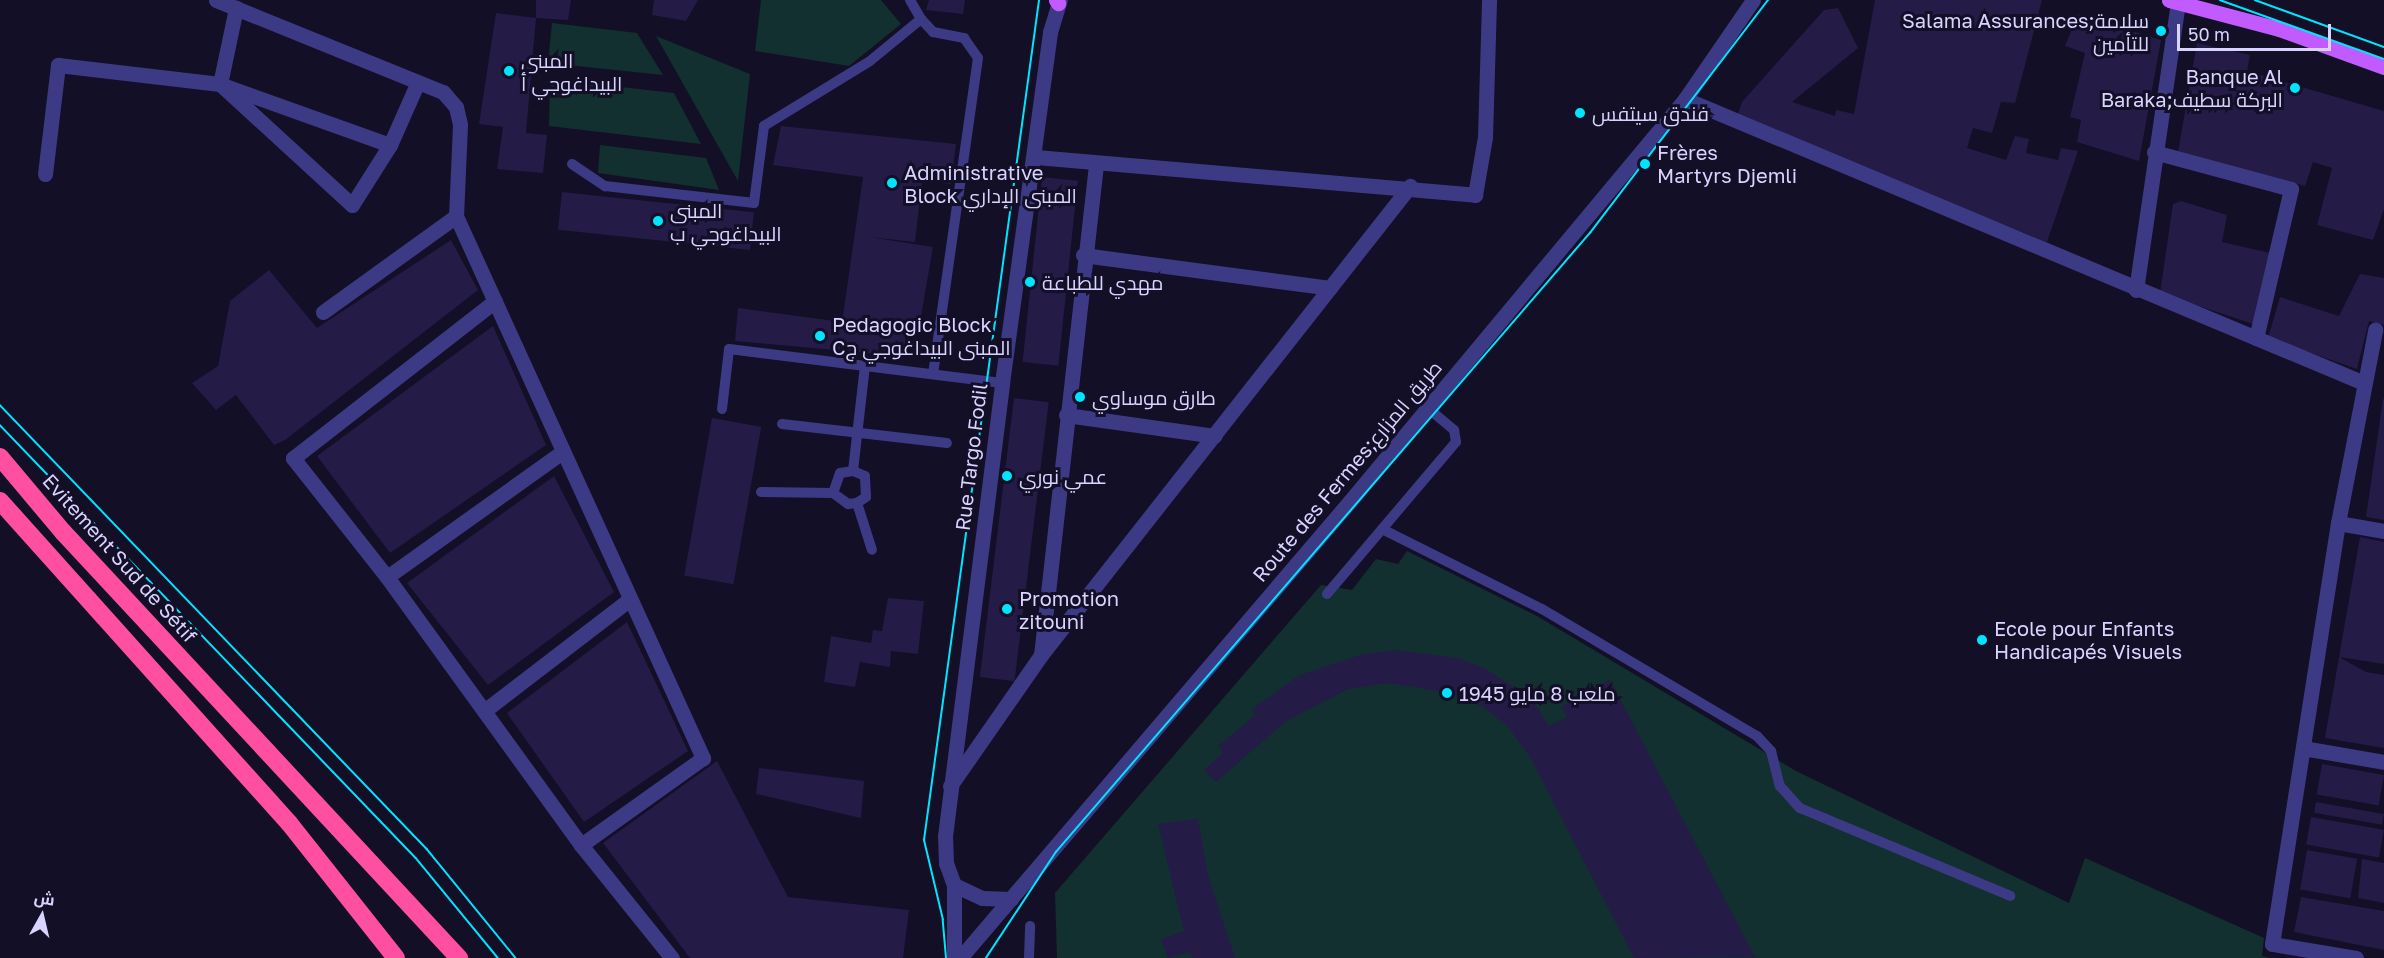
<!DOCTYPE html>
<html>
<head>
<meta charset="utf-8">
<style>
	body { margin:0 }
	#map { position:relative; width:2384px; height:958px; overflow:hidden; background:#130f26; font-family:"Golos Text",Cairo,sans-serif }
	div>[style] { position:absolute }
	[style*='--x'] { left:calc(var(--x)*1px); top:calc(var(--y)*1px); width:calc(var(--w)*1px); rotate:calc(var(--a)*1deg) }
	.green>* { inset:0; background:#12302f }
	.building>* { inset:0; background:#241b47; transform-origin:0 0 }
	.lane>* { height:10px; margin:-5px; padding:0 5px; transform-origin:5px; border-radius:5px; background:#3d3a85 }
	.street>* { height:15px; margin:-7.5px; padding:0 7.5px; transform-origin:7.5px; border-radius:7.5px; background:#3d3a85 }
	.primary>* { height:15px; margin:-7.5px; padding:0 7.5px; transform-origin:7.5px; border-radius:7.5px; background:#c25bff }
	.highway>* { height:18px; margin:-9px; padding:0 9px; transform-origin:9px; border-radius:9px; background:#ff4fa3 }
	.tram>* { height:1.5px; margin:-0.75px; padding:0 0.75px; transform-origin:0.75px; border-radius:0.75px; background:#00e5ff }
	.dots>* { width:16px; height:16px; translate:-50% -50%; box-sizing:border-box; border:3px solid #130f26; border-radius:50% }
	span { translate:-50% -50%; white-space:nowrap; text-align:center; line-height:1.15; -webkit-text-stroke:6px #130f26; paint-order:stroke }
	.poi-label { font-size:20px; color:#d9d4ff }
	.right { translate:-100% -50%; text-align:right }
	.left { translate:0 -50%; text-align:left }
	.street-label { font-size:20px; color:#d9d4ff }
	.north { position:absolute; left:12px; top:886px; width:60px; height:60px; -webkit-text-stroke:4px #130f26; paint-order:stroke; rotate:8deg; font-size:16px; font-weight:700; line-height:24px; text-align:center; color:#d9d4ff }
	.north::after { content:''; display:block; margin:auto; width:21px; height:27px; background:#d9d4ff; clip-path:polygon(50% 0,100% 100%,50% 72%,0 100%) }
	.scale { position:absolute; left:2177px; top:24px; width:154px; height:27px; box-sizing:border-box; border:3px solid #d9d4ff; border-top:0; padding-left:8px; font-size:18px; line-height:21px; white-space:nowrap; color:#d9d4ff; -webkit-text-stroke:4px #130f26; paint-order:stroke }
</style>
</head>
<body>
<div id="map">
	<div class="green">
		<div style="clip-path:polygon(761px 0,881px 0,901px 24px,849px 66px,755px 51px)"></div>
		<div style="clip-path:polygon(552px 23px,637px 33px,663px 75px,548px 63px)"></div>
		<div style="clip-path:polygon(656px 36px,750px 74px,738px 181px)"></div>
		<div style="clip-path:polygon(550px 79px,674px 93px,701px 144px,549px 126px)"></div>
		<div style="clip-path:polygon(600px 145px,706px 158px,719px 190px,598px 173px)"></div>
		<div style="clip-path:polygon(1407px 551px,1537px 616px,1796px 771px,2069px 903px,2085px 858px,2264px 938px,2262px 956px,2271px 958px,1057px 958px,1055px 893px,1321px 585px,1352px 590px,1376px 559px,1398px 564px)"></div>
	</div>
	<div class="building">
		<div style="clip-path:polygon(536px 0,571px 0,568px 20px,536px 18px)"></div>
		<div style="clip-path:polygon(654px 0,698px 0,686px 21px,652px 15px)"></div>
		<div style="clip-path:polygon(929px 0,965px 0,963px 14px,926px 10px)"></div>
		<div style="clip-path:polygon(1875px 0,2042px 0,2015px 103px,2001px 102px,1992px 133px,1973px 128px,1967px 148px,2006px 160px,2015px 136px,2029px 139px,2026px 153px,2058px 160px,2061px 148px,2078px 151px,2047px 242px,1737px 117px,1742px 102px,1824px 10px,1838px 8px,1858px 48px,1792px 102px,1835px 116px,1836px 110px,1854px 114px)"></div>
		<div style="clip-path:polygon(496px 13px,536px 18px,526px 133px,547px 135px,543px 173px,497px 169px,503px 127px,479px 124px)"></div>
		<div style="clip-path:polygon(2078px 14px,2161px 40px,2139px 161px,2077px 142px,2081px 120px,2070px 117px,2085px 53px,2065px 46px)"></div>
		<div style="clip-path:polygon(2197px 43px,2250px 55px,2247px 71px,2384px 111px,2384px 209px,2373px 240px,2317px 225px,2332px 168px,2313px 162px,2305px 186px,2178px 152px)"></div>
		<div style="clip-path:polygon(781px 126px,956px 144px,951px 184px,922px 181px,915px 242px,869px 237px,933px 247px,918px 334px,906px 332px,904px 356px,735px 341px,738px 308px,842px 322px,863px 177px,773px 165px)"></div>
		<div style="left:1042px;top:177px;width:36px;height:186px;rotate:6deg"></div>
		<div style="left:562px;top:192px;width:193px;height:38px;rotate:6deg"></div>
		<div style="clip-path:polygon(2181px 201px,2227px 215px,2222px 242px,2270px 253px,2253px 324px,2160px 293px,2173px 204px)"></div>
		<div style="clip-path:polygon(451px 240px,478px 290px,285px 440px,274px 445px,236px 395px,216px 410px,192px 383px,218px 366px,230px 301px,269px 270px,317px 328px)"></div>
		<div style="clip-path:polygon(2360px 274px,2384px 278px,2384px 325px,2369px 321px,2357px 369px,2268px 338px,2280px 297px,2339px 316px)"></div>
		<div style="clip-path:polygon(493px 326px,546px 445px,390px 553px,317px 456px)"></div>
		<div style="left:1014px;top:398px;width:35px;height:281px;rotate:7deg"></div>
		<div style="clip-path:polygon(2383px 399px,2384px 399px,2384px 520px,2366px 517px)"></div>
		<div style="left:712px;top:418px;width:50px;height:160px;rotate:10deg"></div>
		<div style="clip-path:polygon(554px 476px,614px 592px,488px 685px,407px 583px)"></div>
		<div style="clip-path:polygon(2360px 537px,2384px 542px,2384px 664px,2339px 657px,2366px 672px,2384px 675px,2384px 748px,2325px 738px,2339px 657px)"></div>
		<div style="clip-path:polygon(888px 598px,924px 601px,918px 654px,891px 651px,890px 667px,860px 662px,855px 687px,824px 682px,831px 636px,871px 643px,873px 630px,882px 631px)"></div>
		<div style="clip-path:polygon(627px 622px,688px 751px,584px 822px,507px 713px)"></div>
		<div style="clip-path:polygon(1397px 650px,1458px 658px,1484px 668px,1531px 698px,1549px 726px,1567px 717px,1561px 707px,1610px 680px,1755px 957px,1634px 958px,1530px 757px,1508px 727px,1483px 707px,1450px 693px,1388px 683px,1348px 689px,1285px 722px,1216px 782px,1204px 770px,1223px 753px,1218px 746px,1254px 716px,1252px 709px,1300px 675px,1363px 654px)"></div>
		<div style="clip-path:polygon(717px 761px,788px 897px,909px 910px,903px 958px,690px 958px,603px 843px)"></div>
		<div style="left:2322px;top:764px;width:63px;height:31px;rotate:10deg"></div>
		<div style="clip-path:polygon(759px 768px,864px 781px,861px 818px,756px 794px)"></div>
		<div style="left:2316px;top:802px;width:69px;height:11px;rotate:10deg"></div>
		<div style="left:2311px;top:817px;width:74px;height:28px;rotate:10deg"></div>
		<div style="clip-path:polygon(1198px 819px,1208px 876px,1235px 958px,1192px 958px,1189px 952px,1168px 958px,1161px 939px,1184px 931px,1158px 824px)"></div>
		<div style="left:2307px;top:850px;width:51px;height:40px;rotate:10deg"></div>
		<div style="clip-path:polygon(2362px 859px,2384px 863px,2384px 903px,2358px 898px)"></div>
		<div style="clip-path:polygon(2301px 897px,2384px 911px,2384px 950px,2294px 932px)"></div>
	</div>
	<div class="lane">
		<div style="--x:921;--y:19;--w:18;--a:47"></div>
		<div style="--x:933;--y:32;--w:32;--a:11"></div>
		<div style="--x:964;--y:38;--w:24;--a:55"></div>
		<div style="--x:978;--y:58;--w:319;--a:98.1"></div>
		<div style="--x:572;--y:164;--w:40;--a:34"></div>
		<div style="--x:605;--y:186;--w:150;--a:6.5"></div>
		<div style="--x:754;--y:203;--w:78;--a:-82.6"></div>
		<div style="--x:764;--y:126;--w:124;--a:-31.5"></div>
		<div style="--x:870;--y:61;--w:66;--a:-39.5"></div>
		<div style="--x:921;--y:19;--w:22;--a:-120"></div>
		<div style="--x:722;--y:409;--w:60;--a:-83.3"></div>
		<div style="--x:729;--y:349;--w:275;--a:7.1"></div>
		<div style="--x:782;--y:424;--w:166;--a:6.6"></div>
		<div style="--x:853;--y:471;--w:107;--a:-83.5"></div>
		<div style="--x:761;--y:492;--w:72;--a:0.8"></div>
		<div style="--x:833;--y:493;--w:19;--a:36"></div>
		<div style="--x:848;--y:504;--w:9;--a:-6"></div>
		<div style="--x:857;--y:503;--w:11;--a:-34"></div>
		<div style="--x:866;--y:497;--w:21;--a:-93"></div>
		<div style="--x:865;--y:476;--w:13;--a:-157"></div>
		<div style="--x:853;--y:471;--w:13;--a:171"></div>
		<div style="--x:840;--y:473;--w:21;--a:109"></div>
		<div style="--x:857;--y:503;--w:49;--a:72.3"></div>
		<div style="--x:1382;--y:529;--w:179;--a:26.6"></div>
		<div style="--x:1542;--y:609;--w:250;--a:30.6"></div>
		<div style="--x:1757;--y:736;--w:21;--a:47"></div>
		<div style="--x:1771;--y:751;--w:36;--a:76"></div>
		<div style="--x:1780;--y:786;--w:30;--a:48"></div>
		<div style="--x:1800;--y:808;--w:228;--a:22.7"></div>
		<div style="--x:1327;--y:594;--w:199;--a:-49.7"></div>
		<div style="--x:1456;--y:442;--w:12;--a:-99"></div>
		<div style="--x:1454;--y:430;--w:34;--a:-140"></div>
		<div style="--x:1029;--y:958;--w:32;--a:-88"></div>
	</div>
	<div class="street">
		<div style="--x:216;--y:0;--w:245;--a:22.1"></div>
		<div style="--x:443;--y:92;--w:20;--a:49"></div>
		<div style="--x:456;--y:107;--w:18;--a:77"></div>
		<div style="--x:460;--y:125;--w:91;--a:92.5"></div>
		<div style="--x:456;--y:216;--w:596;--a:65.5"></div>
		<div style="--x:703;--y:758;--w:150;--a:144.5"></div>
		<div style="--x:1685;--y:99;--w:736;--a:22.7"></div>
		<div style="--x:390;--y:145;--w:67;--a:-66.1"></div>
		<div style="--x:2154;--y:152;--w:142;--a:15.1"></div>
		<div style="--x:2291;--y:189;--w:153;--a:103.2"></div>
		<div style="--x:1036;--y:157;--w:441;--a:4.9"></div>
		<div style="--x:1475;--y:195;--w:59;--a:-80.2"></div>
		<div style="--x:1485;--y:137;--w:137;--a:-88.3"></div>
		<div style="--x:45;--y:174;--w:110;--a:-83.2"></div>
		<div style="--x:58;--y:65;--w:163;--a:6.7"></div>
		<div style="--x:220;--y:84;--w:179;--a:42.5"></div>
		<div style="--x:352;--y:205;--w:71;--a:-57.7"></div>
		<div style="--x:390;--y:145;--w:181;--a:-160.3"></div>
		<div style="--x:220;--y:84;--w:78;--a:-78.1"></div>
		<div style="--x:1083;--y:255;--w:249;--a:7.6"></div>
		<div style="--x:2136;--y:290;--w:291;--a:-81.7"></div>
		<div style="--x:495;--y:301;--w:256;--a:142.1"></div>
		<div style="--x:293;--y:458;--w:152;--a:51.7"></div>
		<div style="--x:387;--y:577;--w:331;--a:54.1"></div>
		<div style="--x:581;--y:845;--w:145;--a:51.2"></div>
		<div style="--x:323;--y:312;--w:164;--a:-35.8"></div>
		<div style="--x:1066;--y:415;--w:150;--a:8"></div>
		<div style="--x:2338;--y:523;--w:47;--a:9.9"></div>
		<div style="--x:387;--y:577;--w:215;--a:-35.5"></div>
		<div style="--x:1041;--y:655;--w:495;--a:-83.6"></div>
		<div style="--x:484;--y:711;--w:184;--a:-37.5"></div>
		<div style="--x:2303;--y:748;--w:82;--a:9.8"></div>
		<div style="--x:950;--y:786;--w:160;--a:-55.2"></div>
		<div style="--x:1041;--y:655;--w:597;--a:-51.81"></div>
		<div style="--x:1011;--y:899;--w:29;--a:-178"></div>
		<div style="--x:982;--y:898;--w:31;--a:-155"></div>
		<div style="--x:954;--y:885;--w:23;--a:-110"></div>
		<div style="--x:946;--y:863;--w:27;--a:-92"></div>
		<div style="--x:945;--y:836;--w:457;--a:-82.8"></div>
		<div style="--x:1002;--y:383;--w:354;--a:-82.2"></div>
		<div style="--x:1050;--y:32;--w:34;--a:-73"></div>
		<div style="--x:954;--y:958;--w:73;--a:-90"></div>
		<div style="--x:960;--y:958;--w:601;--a:-49.52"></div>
		<div style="--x:1350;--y:501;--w:523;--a:-50.19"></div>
		<div style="--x:1685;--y:99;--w:120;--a:-55.5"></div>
		<div style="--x:2356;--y:958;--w:85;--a:-170.5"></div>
		<div style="--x:2272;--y:944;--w:426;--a:-81.1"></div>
		<div style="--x:2338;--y:523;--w:197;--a:-79.1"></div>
	</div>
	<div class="primary">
		<div style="--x:1056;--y:0;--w:4;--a:56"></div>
		<div style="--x:2169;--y:0;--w:114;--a:14.8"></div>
		<div style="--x:2279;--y:29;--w:112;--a:19.9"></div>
	</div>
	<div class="highway">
		<div style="--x:0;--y:457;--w:98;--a:50"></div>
		<div style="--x:63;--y:532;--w:582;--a:47.09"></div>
		<div style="--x:0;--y:501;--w:433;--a:48.1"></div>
		<div style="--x:289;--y:823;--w:172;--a:51.6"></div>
	</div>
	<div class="tram">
		<div style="--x:2220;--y:0;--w:174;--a:19.8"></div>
		<div style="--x:2255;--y:0;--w:137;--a:20"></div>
		<div style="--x:0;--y:405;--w:616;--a:46.12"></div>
		<div style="--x:427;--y:849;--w:141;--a:50.8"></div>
		<div style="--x:0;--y:425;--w:600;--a:46.15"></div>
		<div style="--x:416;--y:858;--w:129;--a:50.6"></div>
		<div style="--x:946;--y:958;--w:38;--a:-95"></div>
		<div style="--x:943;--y:920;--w:82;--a:-103.4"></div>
		<div style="--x:924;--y:840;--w:848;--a:-82.2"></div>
		<div style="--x:986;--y:958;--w:127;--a:-56.6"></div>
		<div style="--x:1056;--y:852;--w:818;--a:-49.22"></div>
		<div style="--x:1590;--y:233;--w:293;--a:-52.6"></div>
	</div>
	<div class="dots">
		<div style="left:2161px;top:31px;background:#00e5ff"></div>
		<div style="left:509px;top:71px;background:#00e5ff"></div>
		<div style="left:2295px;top:88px;background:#00e5ff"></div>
		<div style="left:1580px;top:113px;background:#00e5ff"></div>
		<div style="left:1645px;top:164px;background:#00e5ff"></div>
		<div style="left:892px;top:183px;background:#00e5ff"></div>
		<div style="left:658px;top:221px;background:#00e5ff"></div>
		<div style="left:1030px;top:282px;background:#00e5ff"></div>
		<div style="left:820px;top:336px;background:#00e5ff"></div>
		<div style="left:1080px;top:397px;background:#00e5ff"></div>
		<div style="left:1007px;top:476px;background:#00e5ff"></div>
		<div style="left:1007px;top:609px;background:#00e5ff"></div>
		<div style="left:1982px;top:640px;background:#00e5ff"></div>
		<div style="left:1447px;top:693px;background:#00e5ff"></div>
	</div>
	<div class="poi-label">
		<span class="right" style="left:2149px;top:32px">Salama Assurances;سلامة<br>للتأمين</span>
		<span class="left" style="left:521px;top:72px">المبنى<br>البيداغوجي أ</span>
		<span class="right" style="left:2283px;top:88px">Banque Al<br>Baraka;البركة سطيف</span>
		<span class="left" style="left:1592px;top:113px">فندق سيتفس</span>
		<span class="left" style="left:1657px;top:164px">Frères<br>Martyrs Djemli</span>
		<span class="left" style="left:904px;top:184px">Administrative<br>Block المبنى الإداري</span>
		<span class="left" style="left:670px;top:222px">المبنى<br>البيداغوجي ب</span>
		<span class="left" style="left:1042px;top:282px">مهدي للطباعة</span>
		<span class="left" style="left:832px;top:336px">Pedagogic Block<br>Cالمبنى البيداغوجي ج</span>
		<span class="left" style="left:1092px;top:397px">طارق موساوي</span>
		<span class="left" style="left:1019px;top:476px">عمي نوري</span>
		<span class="left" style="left:1019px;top:610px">Promotion<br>zitouni</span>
		<span class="left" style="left:1994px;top:640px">Ecole pour Enfants<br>Handicapés Visuels</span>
		<span class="left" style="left:1459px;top:693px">ملعب 8 مايو 1945</span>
	</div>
	<div class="street-label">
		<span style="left:971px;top:457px;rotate:-83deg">Rue Targo Fodil</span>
		<span style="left:1347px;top:471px;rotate:-50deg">Route des Fermes;طريق المزارع</span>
		<span style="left:120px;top:558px;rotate:48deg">Evitement Sud de Sétif</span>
	</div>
	<div class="north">ش</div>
	<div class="scale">50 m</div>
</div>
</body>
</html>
